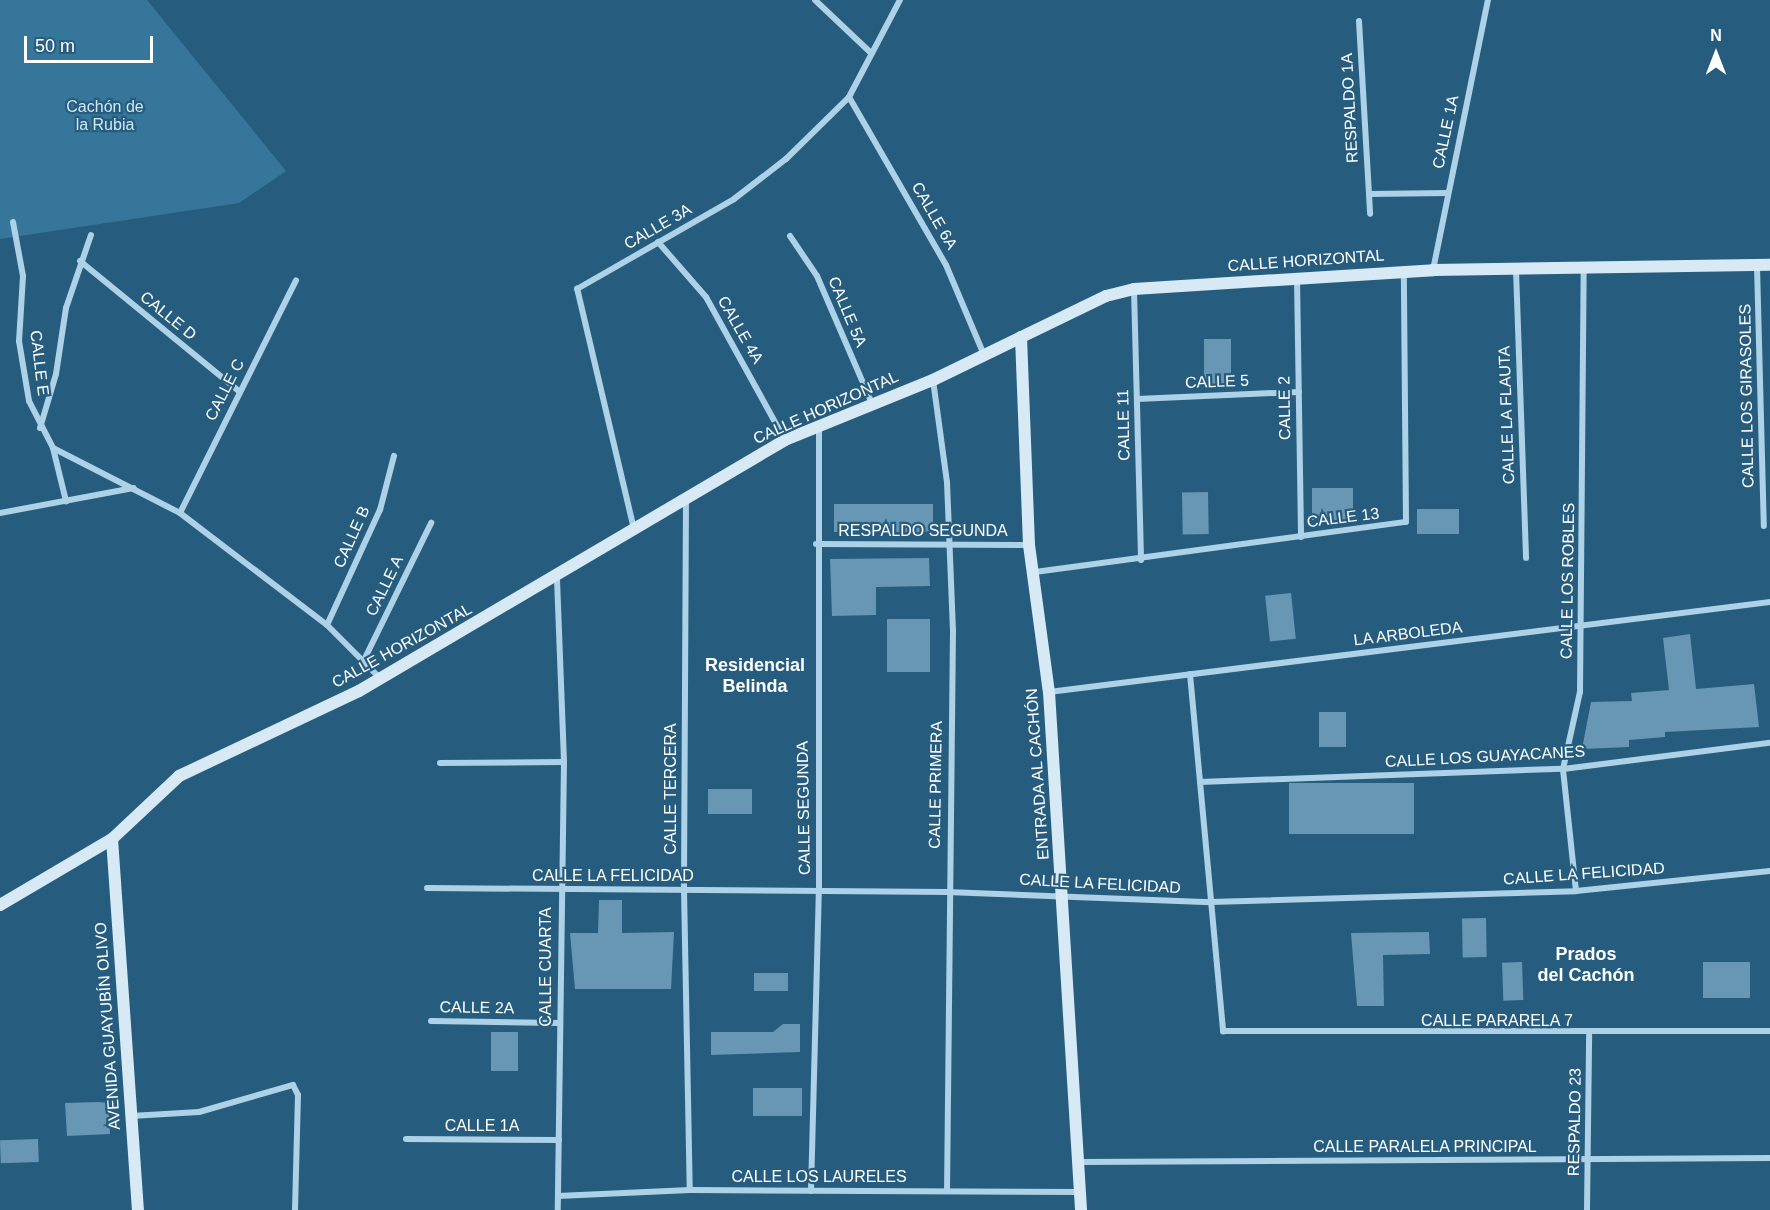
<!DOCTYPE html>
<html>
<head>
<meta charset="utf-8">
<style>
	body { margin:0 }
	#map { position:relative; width:1770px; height:1210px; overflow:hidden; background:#265d7f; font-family:Arial,sans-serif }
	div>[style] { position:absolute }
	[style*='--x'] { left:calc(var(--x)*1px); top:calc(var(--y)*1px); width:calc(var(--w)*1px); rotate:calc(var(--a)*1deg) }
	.green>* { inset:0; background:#37769b }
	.building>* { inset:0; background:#6797b4; transform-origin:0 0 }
	.street>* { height:6px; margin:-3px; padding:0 3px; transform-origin:3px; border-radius:3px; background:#add1e6 }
	.secondary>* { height:12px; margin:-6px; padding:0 6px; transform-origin:6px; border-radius:6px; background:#d6e9f5 }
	span { translate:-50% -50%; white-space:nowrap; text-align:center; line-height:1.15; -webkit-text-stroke:4.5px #265d7f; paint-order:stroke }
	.park-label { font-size:16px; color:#d0e7f5 }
	.street-label { font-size:16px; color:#fff }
	.neighbourhood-label { font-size:18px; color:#fff; font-weight:700 }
	.north { position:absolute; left:1686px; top:24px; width:60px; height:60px; -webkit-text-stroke:4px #265d7f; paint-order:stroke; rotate:0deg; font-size:16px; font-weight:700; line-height:24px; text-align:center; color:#fff }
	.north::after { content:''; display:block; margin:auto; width:21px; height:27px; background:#fff; clip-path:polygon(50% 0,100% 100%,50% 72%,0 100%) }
	.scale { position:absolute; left:24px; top:36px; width:129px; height:27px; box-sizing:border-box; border:3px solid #fff; border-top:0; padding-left:8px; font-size:18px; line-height:21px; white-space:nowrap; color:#fff; -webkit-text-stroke:4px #265d7f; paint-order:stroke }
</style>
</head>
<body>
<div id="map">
	<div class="green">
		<div style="clip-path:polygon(0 0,147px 0,286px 171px,239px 203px,0 239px)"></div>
	</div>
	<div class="building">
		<div style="left:1204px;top:339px;width:27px;height:45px"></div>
		<div style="left:1312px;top:488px;width:41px;height:32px"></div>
		<div style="left:1208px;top:492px;width:42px;height:26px;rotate:89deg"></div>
		<div style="left:933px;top:504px;width:28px;height:99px;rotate:90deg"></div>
		<div style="left:1459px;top:509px;width:25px;height:42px;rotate:90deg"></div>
		<div style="clip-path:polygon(929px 558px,930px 586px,876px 587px,876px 615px,832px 616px,830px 559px)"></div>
		<div style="left:1291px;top:593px;width:46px;height:26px;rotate:84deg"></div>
		<div style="left:887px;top:619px;width:43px;height:53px"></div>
		<div style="clip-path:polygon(1690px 634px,1696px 689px,1754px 684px,1759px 727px,1665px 732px,1665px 737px,1629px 740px,1629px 747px,1582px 749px,1591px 702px,1632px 701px,1631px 693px,1669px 690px,1663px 638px)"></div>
		<div style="left:1319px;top:712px;width:27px;height:35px"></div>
		<div style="left:1414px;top:783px;width:51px;height:125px;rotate:90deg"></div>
		<div style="left:708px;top:789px;width:44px;height:25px"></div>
		<div style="clip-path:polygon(599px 900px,622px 900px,622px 933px,674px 932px,671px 989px,575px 989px,570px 933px,598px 933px)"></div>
		<div style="left:1486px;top:918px;width:39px;height:24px;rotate:89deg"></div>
		<div style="clip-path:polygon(1429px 932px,1430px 954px,1383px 955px,1384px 1006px,1357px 1006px,1351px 933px)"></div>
		<div style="left:1522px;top:962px;width:38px;height:20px;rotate:88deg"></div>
		<div style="left:1703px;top:962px;width:47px;height:36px"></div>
		<div style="left:754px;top:973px;width:34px;height:18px"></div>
		<div style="clip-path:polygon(783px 1024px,800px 1024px,800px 1052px,711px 1055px,711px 1032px,773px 1032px)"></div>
		<div style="left:491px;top:1032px;width:27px;height:39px"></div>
		<div style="left:753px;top:1088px;width:49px;height:28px"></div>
		<div style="clip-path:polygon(99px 1102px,108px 1103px,110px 1134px,67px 1136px,65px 1103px)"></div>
		<div style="left:38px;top:1139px;width:23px;height:38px;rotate:88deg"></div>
	</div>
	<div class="street">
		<div style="--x:815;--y:0;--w:76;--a:43.4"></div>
		<div style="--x:1359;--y:21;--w:193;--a:86.7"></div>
		<div style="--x:849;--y:97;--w:194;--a:60"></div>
		<div style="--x:946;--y:265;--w:98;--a:67.1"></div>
		<div style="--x:1369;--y:194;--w:78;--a:-0.7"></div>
		<div style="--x:13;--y:222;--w:55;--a:79.5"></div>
		<div style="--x:23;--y:276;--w:65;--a:93.5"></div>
		<div style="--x:19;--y:341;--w:61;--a:80.5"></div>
		<div style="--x:29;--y:401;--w:53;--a:62.9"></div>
		<div style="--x:53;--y:448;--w:55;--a:76.2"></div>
		<div style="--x:790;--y:236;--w:48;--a:56"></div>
		<div style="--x:817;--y:276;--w:139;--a:66.7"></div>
		<div style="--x:658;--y:242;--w:73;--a:48.9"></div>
		<div style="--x:706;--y:297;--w:163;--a:61.1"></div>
		<div style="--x:80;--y:261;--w:205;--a:39.3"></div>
		<div style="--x:1757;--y:266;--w:260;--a:88.5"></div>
		<div style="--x:1433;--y:270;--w:276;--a:-78.5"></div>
		<div style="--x:1516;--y:270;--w:288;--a:88"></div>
		<div style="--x:1297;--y:279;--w:258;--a:89.1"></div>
		<div style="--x:1134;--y:290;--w:270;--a:88.5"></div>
		<div style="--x:933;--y:380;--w:103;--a:82.2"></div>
		<div style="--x:947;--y:482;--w:148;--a:87.7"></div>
		<div style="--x:953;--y:630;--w:561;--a:90.61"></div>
		<div style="--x:1137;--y:399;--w:162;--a:-2.5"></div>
		<div style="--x:40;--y:428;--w:56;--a:-73.5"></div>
		<div style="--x:56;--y:374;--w:67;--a:-81.4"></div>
		<div style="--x:66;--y:308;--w:77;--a:-71.1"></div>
		<div style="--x:53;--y:448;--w:143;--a:27.1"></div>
		<div style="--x:180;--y:513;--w:185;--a:37.3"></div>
		<div style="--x:327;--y:625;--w:75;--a:45"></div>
		<div style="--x:686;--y:499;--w:391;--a:90.3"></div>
		<div style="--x:684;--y:890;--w:300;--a:88.9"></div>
		<div style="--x:0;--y:513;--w:136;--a:-10.6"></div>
		<div style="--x:180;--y:513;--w:260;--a:-63.5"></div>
		<div style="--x:633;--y:525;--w:243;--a:-103.3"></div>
		<div style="--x:577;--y:289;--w:181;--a:-29.8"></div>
		<div style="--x:734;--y:199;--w:66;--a:-37.6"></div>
		<div style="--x:786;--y:159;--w:88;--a:-44.5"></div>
		<div style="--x:849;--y:97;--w:110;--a:-62.3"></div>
		<div style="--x:816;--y:544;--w:213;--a:0.3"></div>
		<div style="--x:1035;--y:572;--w:374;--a:-7.7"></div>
		<div style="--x:1406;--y:522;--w:250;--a:-90.5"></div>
		<div style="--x:557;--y:579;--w:183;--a:87.8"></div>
		<div style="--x:564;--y:762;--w:448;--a:90.8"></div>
		<div style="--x:327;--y:625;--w:127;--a:-65.3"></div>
		<div style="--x:380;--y:510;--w:56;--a:-75.5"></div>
		<div style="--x:364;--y:660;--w:153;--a:-63.9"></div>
		<div style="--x:1190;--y:674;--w:359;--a:84.7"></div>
		<div style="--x:1223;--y:1031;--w:547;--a:0"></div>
		<div style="--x:1049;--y:692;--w:727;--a:-7.12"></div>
		<div style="--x:440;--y:763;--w:124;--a:-0.5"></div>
		<div style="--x:1200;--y:782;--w:363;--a:-2.1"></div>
		<div style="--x:1563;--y:769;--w:209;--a:-7.2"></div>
		<div style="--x:427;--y:888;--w:520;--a:0.44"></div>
		<div style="--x:947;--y:892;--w:264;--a:2.2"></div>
		<div style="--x:1211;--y:902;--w:365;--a:-1.7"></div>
		<div style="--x:1576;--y:891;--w:195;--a:-5.9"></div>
		<div style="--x:1576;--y:891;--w:123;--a:-96.1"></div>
		<div style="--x:1563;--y:769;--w:79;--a:-77.6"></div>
		<div style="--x:1580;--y:692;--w:423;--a:-89.5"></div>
		<div style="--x:431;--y:1021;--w:128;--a:0.9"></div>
		<div style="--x:131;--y:1116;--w:68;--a:-3.4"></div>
		<div style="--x:199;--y:1112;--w:98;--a:-16"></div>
		<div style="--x:293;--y:1085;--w:11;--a:63"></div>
		<div style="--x:298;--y:1095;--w:115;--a:91.5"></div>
		<div style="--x:406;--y:1139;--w:153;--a:0.4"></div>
		<div style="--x:1080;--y:1162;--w:690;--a:-0.33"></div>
		<div style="--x:811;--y:1191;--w:300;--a:-88.5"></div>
		<div style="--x:819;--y:891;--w:465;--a:-90"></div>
		<div style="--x:558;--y:1196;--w:132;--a:-2.6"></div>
		<div style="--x:690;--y:1190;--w:390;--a:0.3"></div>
		<div style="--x:1587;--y:1210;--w:175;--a:-89.3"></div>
	</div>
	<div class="secondary">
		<div style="--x:1021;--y:337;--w:208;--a:87.8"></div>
		<div style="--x:1029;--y:545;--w:148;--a:82.3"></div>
		<div style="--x:1049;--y:692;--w:519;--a:86.46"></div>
		<div style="--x:112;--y:839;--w:372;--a:86"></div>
		<div style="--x:0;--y:905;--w:130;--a:-30.5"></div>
		<div style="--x:112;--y:839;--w:92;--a:-43.2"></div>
		<div style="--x:179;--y:776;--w:199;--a:-25.3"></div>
		<div style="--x:359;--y:691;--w:494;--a:-30.5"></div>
		<div style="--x:785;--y:440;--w:160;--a:-22.1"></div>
		<div style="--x:933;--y:380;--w:192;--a:-25.9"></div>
		<div style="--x:1106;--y:296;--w:29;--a:-14"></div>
		<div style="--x:1134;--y:289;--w:300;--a:-3.6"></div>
		<div style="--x:1433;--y:270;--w:337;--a:-0.9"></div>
	</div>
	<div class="park-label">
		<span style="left:105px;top:116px">Cachón de<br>la Rubia</span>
	</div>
	<div class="street-label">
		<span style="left:1350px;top:108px;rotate:-93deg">RESPALDO 1A</span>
		<span style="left:1446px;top:132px;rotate:-78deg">CALLE 1A</span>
		<span style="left:934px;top:216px;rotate:60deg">CALLE 6A</span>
		<span style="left:658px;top:227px;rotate:-30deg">CALLE 3A</span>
		<span style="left:1306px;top:261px;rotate:-4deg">CALLE HORIZONTAL</span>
		<span style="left:847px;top:312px;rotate:67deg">CALLE 5A</span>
		<span style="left:168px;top:316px;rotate:39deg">CALLE D</span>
		<span style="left:740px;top:330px;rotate:60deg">CALLE 4A</span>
		<span style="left:39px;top:363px;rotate:83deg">CALLE E</span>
		<span style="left:1217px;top:382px;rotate:-2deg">CALLE 5</span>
		<span style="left:225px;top:390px;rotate:-63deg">CALLE C</span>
		<span style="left:1747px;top:396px;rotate:-91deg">CALLE LOS GIRASOLES</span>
		<span style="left:826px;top:408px;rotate:-24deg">CALLE HORIZONTAL</span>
		<span style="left:1285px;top:408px;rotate:-91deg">CALLE 2</span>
		<span style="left:1507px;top:415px;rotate:-92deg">CALLE LA FLAUTA</span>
		<span style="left:1124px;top:425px;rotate:-91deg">CALLE 11</span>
		<span style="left:1343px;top:518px;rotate:-7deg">CALLE 13</span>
		<span style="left:923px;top:531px">RESPALDO SEGUNDA</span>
		<span style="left:352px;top:537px;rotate:-66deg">CALLE B</span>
		<span style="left:1568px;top:581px;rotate:-89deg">CALLE LOS ROBLES</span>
		<span style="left:385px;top:586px;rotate:-64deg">CALLE A</span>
		<span style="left:1408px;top:634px;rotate:-7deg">LA ARBOLEDA</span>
		<span style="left:402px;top:646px;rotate:-29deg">CALLE HORIZONTAL</span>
		<span style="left:1485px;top:757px;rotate:-3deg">CALLE LOS GUAYACANES</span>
		<span style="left:1038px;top:774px;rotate:-94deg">ENTRADA AL CACHÓN</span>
		<span style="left:936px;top:785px;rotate:-89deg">CALLE PRIMERA</span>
		<span style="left:671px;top:789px;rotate:-90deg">CALLE TERCERA</span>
		<span style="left:804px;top:808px;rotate:-91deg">CALLE SEGUNDA</span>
		<span style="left:1584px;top:874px;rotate:-4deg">CALLE LA FELICIDAD</span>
		<span style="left:613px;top:876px">CALLE LA FELICIDAD</span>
		<span style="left:1100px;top:884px;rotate:3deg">CALLE LA FELICIDAD</span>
		<span style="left:546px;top:967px;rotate:-90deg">CALLE CUARTA</span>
		<span style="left:477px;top:1008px;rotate:1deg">CALLE 2A</span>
		<span style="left:1497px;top:1021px">CALLE PARARELA 7</span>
		<span style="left:108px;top:1026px;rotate:-94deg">AVENIDA GUAYUBÍN OLIVO</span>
		<span style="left:1575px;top:1122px;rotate:-89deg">RESPALDO 23</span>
		<span style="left:482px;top:1126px">CALLE 1A</span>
		<span style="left:1425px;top:1147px">CALLE PARALELA PRINCIPAL</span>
		<span style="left:819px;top:1177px">CALLE LOS LAURELES</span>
	</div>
	<div class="neighbourhood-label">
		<span style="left:755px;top:676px">Residencial<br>Belinda</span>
		<span style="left:1586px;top:965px">Prados<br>del Cachón</span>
	</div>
	<div class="north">N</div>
	<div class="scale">50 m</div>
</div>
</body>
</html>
